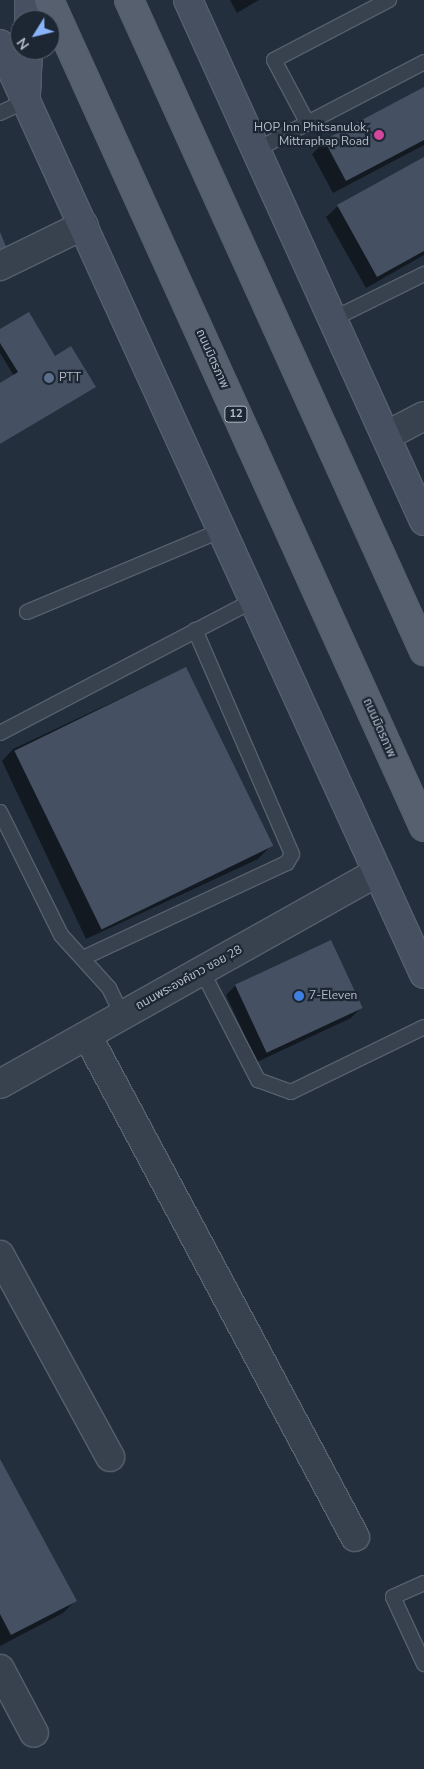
<!DOCTYPE html>
<html>
<head>
<meta charset="utf-8">
<style>
	body { margin:0 }
	#map { position:relative; width:424px; height:1769px; overflow:hidden; background:#242f3e; font-family:"Nunito Sans","Noto Sans Thai",sans-serif }
	div>[style] { position:absolute }
	[style*='--x'] { left:calc(var(--x)*1px); top:calc(var(--y)*1px); width:calc(var(--w)*1px); rotate:calc(var(--a)*1deg) }
	.shadow>* { inset:0; background:#0007 }
	.building>* { inset:0; background:#455162; transform-origin:0 0 }
	.roads { filter:drop-shadow(1px 0 #565f6c) drop-shadow(-1px 0 #565f6c) drop-shadow(0 1px #565f6c) drop-shadow(0 -1px #565f6c) }
	.service>* { height:14px; margin:-7px; padding:0 7px; transform-origin:7px; border-radius:7px; background:#38414e }
	.minor>* { height:28px; margin:-14px; padding:0 14px; transform-origin:14px; border-radius:14px; background:#38414e }
	.secondary>* { height:28px; margin:-14px; padding:0 14px; transform-origin:14px; border-radius:14px; background:#465061 }
	.primary>* { height:28px; margin:-14px; padding:0 14px; transform-origin:14px; border-radius:14px; background:#56606e }
	.dots>* { width:14px; height:14px; translate:-50% -50%; box-sizing:border-box; border:2px solid #1d2633; border-radius:50% }
	span { translate:-50% -50%; white-space:nowrap; text-align:center; line-height:1.15; -webkit-text-stroke:4.5px #1d2633; paint-order:stroke }
	.shield-label span { padding:1px 4px; background:#1d2633; border:1px solid; border-radius:4px; -webkit-text-stroke-width:0 }
	.shield-label { font-size:11px; color:#b4bcc9; font-weight:700 }
	.poi-label { font-size:12px; color:#b4bcc9 }
	.right { translate:-100% -50%; text-align:right }
	.left { translate:0 -50%; text-align:left }
	.street-label { font-size:12px; color:#b4bcc9 }
	.north { position:absolute; left:10px; top:10px; width:50px; height:50px; box-sizing:border-box; background:#1d2633; border:1px solid #59626f; border-radius:50%; rotate:234deg; font-size:14px; font-weight:700; line-height:20px; text-align:center; color:#b4bcc9 }
	.north::after { content:''; display:block; margin:auto; width:18px; height:22px; background:#8ab4f8; clip-path:polygon(50% 0,100% 100%,50% 72%,0 100%) }
</style>
</head>
<body>
<div id="map">
	<div class="shadow">
		<div style="clip-path:polygon(230px 0,259px 0,237px 13px)"></div>
		<div style="clip-path:polygon(424px 89px,424px 145px,333px 193px,312px 154px,325px 141px)"></div>
		<div style="clip-path:polygon(424px 158px,424px 255px,366px 288px,326px 217px,338px 206px)"></div>
		<div style="clip-path:polygon(0 330px,54px 357px,94px 387px,0 444px,0 384px,14px 376px,0 353px)"></div>
		<div style="clip-path:polygon(185px 668px,270px 847px,258px 859px,86px 939px,2px 761px,13px 749px)"></div>
		<div style="clip-path:polygon(236px 985px,361px 1008px,351px 1018px,257px 1062px,226px 995px)"></div>
		<div style="clip-path:polygon(0 1461px,75px 1601px,63px 1613px,0 1646px)"></div>
	</div>
	<div class="building">
		<div style="clip-path:polygon(424px 87px,424px 140px,346px 181px,324px 140px)"></div>
		<div style="clip-path:polygon(424px 157px,424px 251px,377px 277px,337px 205px)"></div>
		<div style="clip-path:polygon(0 232px,7px 249px,0 252px)"></div>
		<div style="clip-path:polygon(29px 312px,55px 356px,71px 346px,96px 387px,0 444px,0 383px,18px 372px,0 343px,0 329px)"></div>
		<div style="left:186px;top:667px;width:199px;height:191px;rotate:64deg"></div>
		<div style="left:331px;top:940px;width:75px;height:106px;rotate:65deg"></div>
		<div style="clip-path:polygon(0 1459px,77px 1601px,11px 1635px,0 1614px)"></div>
	</div>
	<div class="roads">
		<div class="service">
			<div style="--x:0;--y:113;--w:29;--a:-25"></div>
			<div style="--x:307;--y:122;--w:70;--a:-118"></div>
			<div style="--x:274;--y:60;--w:130;--a:-27.6"></div>
			<div style="--x:256;--y:150;--w:190;--a:-27.6"></div>
			<div style="--x:333;--y:319;--w:102;--a:-26.3"></div>
			<div style="--x:27;--y:612;--w:212;--a:-22.8"></div>
			<div style="--x:0;--y:733;--w:287;--a:-27.6"></div>
			<div style="--x:0;--y:812;--w:137;--a:63.6"></div>
			<div style="--x:61;--y:935;--w:72;--a:47.8"></div>
			<div style="--x:109;--y:988;--w:30;--a:64"></div>
			<div style="--x:83;--y:958;--w:225;--a:-25"></div>
			<div style="--x:287;--y:863;--w:10;--a:-61"></div>
			<div style="--x:292;--y:854;--w:244;--a:-113.4"></div>
			<div style="--x:202;--y:971;--w:123;--a:62.8"></div>
			<div style="--x:258;--y:1080;--w:35;--a:20"></div>
			<div style="--x:291;--y:1092;--w:148;--a:-26"></div>
			<div style="--x:424;--y:1583;--w:34;--a:156"></div>
			<div style="--x:393;--y:1597;--w:74;--a:65.2"></div>
		</div>
		<div class="minor">
			<div style="--x:0;--y:266;--w:93;--a:-26"></div>
			<div style="--x:386;--y:436;--w:43;--a:-27.8"></div>
			<div style="--x:87;--y:1035;--w:569;--a:61.9"></div>
			<div style="--x:0;--y:1084;--w:433;--a:-29.3"></div>
			<div style="--x:0;--y:1255;--w:230;--a:61.4"></div>
			<div style="--x:0;--y:1669;--w:72;--a:62"></div>
		</div>
		<div class="secondary">
			<div style="--x:188;--y:0;--w:572;--a:65.63"></div>
			<div style="--x:29;--y:20;--w:20;--a:-90"></div>
			<div style="--x:0;--y:44;--w:1022;--a:65.49"></div>
			<div style="--x:26;--y:94;--w:44;--a:-87.4"></div>
		</div>
		<div class="primary">
			<div style="--x:49;--y:0;--w:908;--a:65.61"></div>
			<div style="--x:129;--y:0;--w:715;--a:65.62"></div>
		</div>
	</div>
	<div class="dots">
		<div style="left:379px;top:135px;background:#d1479c"></div>
		<div style="left:49px;top:378px;background:#5c6f8a"></div>
		<div style="left:299px;top:996px;background:#3f7fe0"></div>
	</div>
	<div class="shield-label">
		<span style="left:236px;top:414px">12</span>
	</div>
	<div class="poi-label">
		<span class="right" style="left:369px;top:135px">HOP Inn Phitsanulok,<br>Mittraphap Road</span>
		<span class="left" style="left:59px;top:378px">PTT</span>
		<span class="left" style="left:309px;top:996px">7-Eleven</span>
	</div>
	<div class="street-label">
		<span style="left:212px;top:359px;rotate:66deg">ถนนมิตรภาพ</span>
		<span style="left:379px;top:728px;rotate:66deg">ถนนมิตรภาพ</span>
		<span style="left:189px;top:978px;rotate:-29deg">ถนนพระองค์ขาว ซอย 28</span>
	</div>
	<div class="north">N</div>
</div>
</body>
</html>
